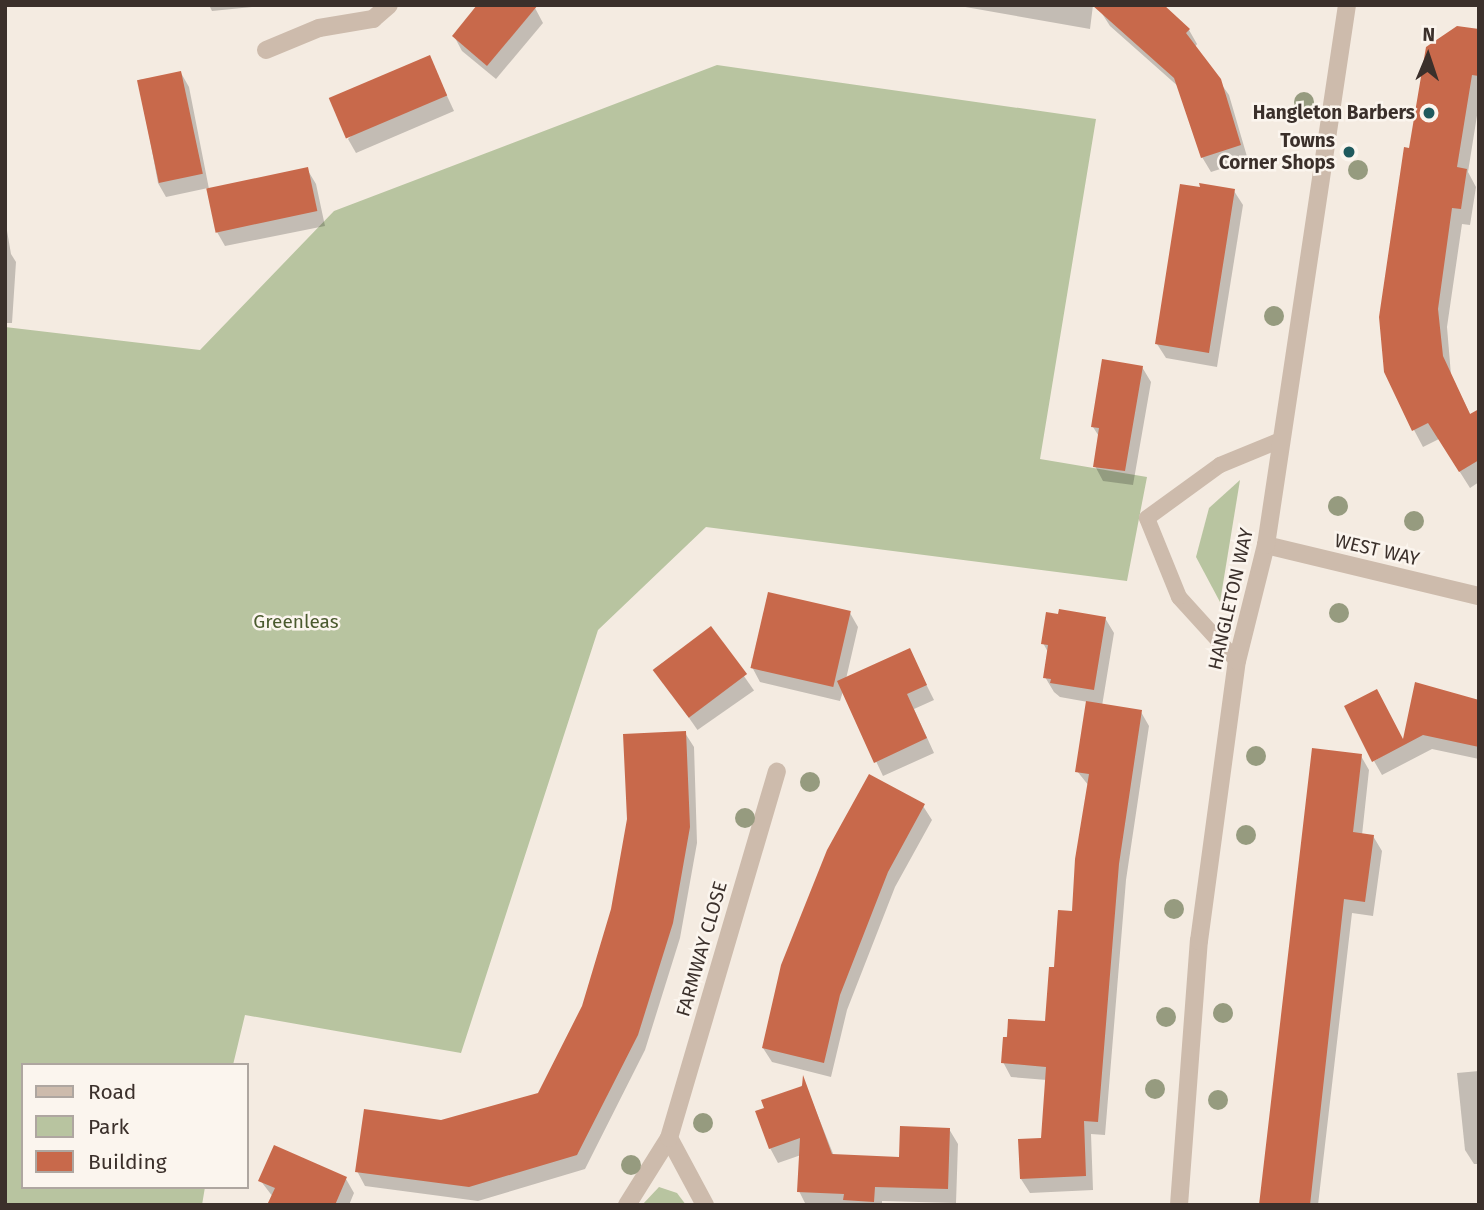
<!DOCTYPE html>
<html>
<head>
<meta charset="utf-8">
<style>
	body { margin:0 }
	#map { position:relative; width:1484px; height:1210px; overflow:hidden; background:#f4ebe1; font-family:"Fira Sans",sans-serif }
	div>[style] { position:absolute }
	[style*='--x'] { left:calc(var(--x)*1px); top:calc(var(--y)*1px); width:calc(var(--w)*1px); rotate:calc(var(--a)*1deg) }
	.green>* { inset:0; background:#b8c4a0 }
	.shadow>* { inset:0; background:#0003; transform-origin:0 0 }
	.building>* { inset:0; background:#c8694b; transform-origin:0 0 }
	.service>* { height:16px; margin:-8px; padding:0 8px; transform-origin:8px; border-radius:8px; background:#cdbbac }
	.minor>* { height:18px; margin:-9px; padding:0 9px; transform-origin:9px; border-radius:9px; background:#cdbbac }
	.trees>* { width:20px; height:20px; margin:-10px; border-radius:50%; background:#969b7f }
	.dots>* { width:19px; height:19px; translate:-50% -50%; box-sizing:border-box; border:4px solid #fbf5ee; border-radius:50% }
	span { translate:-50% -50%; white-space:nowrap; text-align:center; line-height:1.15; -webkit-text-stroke:5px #fbf5ee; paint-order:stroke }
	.poi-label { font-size:19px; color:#3b302b; font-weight:700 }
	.right { translate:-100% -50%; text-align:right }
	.street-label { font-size:19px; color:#3b302b }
	.park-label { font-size:19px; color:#4a5a2e }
	.frame { position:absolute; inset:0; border:7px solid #3b302b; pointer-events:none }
	.legend { position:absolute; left:21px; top:1063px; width:228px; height:126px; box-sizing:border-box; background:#fbf5ee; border:2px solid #aea6a0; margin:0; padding:9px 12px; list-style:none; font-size:21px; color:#3b302b }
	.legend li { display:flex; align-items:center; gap:14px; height:35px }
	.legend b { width:35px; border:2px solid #aea6a0 }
	.north { position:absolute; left:1393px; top:21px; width:70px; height:70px; -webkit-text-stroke:5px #fbf5ee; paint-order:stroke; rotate:2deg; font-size:19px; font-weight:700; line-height:28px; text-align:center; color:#3b302b }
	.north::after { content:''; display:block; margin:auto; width:24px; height:32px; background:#3b302b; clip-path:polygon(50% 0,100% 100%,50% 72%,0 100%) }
</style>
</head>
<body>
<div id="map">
	<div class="green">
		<div style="clip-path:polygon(717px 65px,1096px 119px,1040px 459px,1147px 477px,1127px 581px,706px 527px,598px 630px,461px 1053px,245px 1015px,233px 1065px,23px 1065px,23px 1187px,205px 1187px,202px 1205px,5px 1205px,5px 327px,200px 350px,334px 211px)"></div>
		<div style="clip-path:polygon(1240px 480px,1220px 602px,1196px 557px,1209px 508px)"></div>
		<div style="clip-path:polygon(659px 1187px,677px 1193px,686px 1205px,642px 1205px)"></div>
	</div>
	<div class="shadow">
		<div style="clip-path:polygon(209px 5px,252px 5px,252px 7px,212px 11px)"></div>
		<div style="clip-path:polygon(954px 5px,1093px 5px,1090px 29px)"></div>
		<div style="clip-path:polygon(535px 8px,543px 23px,496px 79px,462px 51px,454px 36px)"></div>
		<div style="clip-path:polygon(1101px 12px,1189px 30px,1197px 44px,1195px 47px,1229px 95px,1248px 160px,1211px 172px,1202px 157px,1180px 88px,1110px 26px)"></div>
		<div style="clip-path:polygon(1479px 31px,1479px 103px,1468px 172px,1476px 187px,1470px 225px,1462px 224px,1447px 327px,1451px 375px,1471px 416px,1479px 412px,1479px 482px,1470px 488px,1439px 439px,1423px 447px,1414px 430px,1411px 150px)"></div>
		<div style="clip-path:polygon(429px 57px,454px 111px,356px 153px,348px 139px)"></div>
		<div style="clip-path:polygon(181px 73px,189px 87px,209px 189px,307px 169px,316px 184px,325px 226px,225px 246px,217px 232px,208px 188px,166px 197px,158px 183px,139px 80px)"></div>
		<div style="clip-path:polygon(1234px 191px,1243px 205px,1217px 367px,1166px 358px,1157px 344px)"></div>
		<div style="clip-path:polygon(5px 219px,11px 254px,16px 262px,12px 323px,5px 323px)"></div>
		<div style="clip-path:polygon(1142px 367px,1151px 382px,1133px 485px,1103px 481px,1095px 466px,1100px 438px,1093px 427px)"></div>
		<div style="clip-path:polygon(850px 613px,858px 627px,846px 679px,909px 650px,934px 700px,914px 709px,934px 753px,883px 776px,843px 691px,840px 701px,760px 682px,752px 667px)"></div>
		<div style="clip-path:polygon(1105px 618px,1114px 633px,1102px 706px,1141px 712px,1149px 726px,1126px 880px,1105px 1135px,1091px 1134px,1093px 1190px,1030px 1193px,1021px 1179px,1042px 1139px,1047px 1080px,1011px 1077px,1003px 1062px,1009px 1021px,1046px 1023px,1055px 969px,1073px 913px,1089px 786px,1077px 771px,1088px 702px,1060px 697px,1054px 692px,1045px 677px,1049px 654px,1043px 643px)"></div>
		<div style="left:711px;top:629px;width:75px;height:69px;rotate:55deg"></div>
		<div style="clip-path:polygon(1416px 684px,1479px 702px,1479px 759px,1432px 749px,1382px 775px,1374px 761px,1404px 743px)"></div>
		<div style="clip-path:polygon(685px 733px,694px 747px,697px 843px,680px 938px,645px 1050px,585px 1169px,478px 1201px,365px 1186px,357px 1171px,441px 1122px,539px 1094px,584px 1007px)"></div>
		<div style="clip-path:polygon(1361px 756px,1369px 770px,1362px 835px,1373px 836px,1382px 851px,1373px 916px,1352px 913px,1318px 1205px,1261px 1205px)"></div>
		<div style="clip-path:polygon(923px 806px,932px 820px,895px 887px,847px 1010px,831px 1077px,772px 1062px,763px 1048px)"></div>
		<div style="clip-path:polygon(1479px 1071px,1479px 1164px,1474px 1164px,1465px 1150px,1457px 1073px)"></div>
		<div style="clip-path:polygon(804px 1081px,834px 1156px,900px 1159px,949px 1129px,958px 1144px,956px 1203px,882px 1201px,882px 1205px,806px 1205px,799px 1191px,801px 1155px,778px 1163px,770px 1148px)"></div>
		<div style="clip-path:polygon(346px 1179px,354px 1193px,349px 1205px,269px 1205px,273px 1197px,260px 1180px)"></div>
	</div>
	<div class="building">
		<div style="clip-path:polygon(477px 5px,538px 5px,487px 66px,452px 36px)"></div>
		<div style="clip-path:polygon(1092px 5px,1164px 5px,1190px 29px,1186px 33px,1221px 79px,1241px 145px,1201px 158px,1174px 78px)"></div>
		<div style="clip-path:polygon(1457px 26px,1479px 29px,1479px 76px,1472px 75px,1457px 167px,1467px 169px,1461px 209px,1452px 208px,1438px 309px,1443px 356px,1470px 414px,1479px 409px,1479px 460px,1459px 472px,1428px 423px,1412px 431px,1384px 372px,1379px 317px,1404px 147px,1409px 148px,1426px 47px)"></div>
		<div style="left:430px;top:55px;width:44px;height:110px;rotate:67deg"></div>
		<div style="left:181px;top:71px;width:105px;height:45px;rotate:78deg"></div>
		<div style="left:308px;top:167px;width:45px;height:104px;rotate:78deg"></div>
		<div style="clip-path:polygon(1199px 183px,1235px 189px,1209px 353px,1155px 344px,1180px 184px,1200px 187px)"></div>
		<div style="clip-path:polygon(1102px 359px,1143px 366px,1125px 471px,1093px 467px,1099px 428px,1091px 427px)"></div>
		<div style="left:768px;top:592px;width:85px;height:78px;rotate:13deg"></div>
		<div style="clip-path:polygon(1059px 609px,1106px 617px,1094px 690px,1050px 683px,1051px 679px,1043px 678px,1048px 645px,1041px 644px,1046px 612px,1058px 614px)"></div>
		<div style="left:711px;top:626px;width:60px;height:73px;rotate:53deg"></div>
		<div style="clip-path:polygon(910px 648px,927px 685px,907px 694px,927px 738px,874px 763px,837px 681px)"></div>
		<div style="clip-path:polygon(1415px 682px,1479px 700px,1479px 747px,1423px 735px,1372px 762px,1344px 706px,1377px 689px,1403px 739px)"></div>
		<div style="clip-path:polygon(1086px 701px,1142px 710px,1119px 864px,1098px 1122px,1084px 1121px,1086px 1176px,1020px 1179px,1018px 1139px,1041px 1138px,1046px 1067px,1001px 1063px,1003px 1037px,1007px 1037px,1008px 1019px,1045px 1021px,1049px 967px,1054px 967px,1058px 910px,1072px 911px,1075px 859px,1089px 774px,1075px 772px)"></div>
		<div style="clip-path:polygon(686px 731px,690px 827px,673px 923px,638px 1035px,577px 1155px,469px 1187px,355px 1172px,364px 1109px,441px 1120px,538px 1093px,582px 1006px,611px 909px,627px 819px,623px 734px)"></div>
		<div style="clip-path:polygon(1312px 748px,1362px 754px,1353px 832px,1374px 835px,1365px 902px,1344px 899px,1310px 1205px,1259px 1205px)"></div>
		<div style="clip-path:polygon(869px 774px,925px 804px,888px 872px,840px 995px,824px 1063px,762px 1048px,781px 965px,827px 850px)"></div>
		<div style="clip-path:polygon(803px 1075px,832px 1154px,899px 1157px,900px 1126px,950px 1128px,948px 1189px,875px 1187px,874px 1202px,843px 1200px,844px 1194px,797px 1192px,800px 1138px,769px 1149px,755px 1111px,764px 1108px,761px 1100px,802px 1086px)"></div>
		<div style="clip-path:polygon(274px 1145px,347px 1177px,335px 1205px,267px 1205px,275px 1188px,258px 1181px)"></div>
	</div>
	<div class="service">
		<div style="--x:1237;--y:661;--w:86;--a:-132.2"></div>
		<div style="--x:1179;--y:597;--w:85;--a:-112.1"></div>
		<div style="--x:1147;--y:518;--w:90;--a:-36"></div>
		<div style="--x:1220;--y:465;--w:66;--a:-22.3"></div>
	</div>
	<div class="minor">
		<div style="--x:266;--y:50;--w:57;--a:-22.5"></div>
		<div style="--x:319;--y:28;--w:55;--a:-9.5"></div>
		<div style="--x:373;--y:19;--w:21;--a:-41"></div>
		<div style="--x:1266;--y:545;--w:219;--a:13.5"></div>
		<div style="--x:627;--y:1205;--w:79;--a:-57.9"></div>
		<div style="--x:705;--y:1205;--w:76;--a:-118.2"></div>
		<div style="--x:669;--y:1138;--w:382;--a:-73.6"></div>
		<div style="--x:1179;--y:1205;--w:265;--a:-85.7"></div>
		<div style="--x:1199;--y:941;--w:283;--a:-82.3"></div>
		<div style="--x:1237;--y:661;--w:120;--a:-76"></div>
		<div style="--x:1266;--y:545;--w:546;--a:-81.47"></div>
	</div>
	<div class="trees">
		<div style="left:1304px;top:102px"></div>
		<div style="left:1358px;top:170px"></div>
		<div style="left:1274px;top:316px"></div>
		<div style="left:1338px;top:506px"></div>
		<div style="left:1414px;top:521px"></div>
		<div style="left:1339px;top:613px"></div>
		<div style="left:1256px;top:756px"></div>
		<div style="left:810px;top:782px"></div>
		<div style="left:745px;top:818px"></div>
		<div style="left:1246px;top:835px"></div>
		<div style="left:1174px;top:909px"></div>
		<div style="left:1223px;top:1013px"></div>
		<div style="left:1166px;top:1017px"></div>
		<div style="left:1155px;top:1089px"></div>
		<div style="left:1218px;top:1100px"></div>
		<div style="left:703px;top:1123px"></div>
		<div style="left:631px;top:1165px"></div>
	</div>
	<div class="dots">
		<div style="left:1429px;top:113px;background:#1f5a5e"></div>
		<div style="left:1349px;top:152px;background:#1f5a5e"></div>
	</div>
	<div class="poi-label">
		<span class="right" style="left:1415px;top:113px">Hangleton Barbers</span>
		<span class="right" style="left:1335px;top:152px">Towns<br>Corner Shops</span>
	</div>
	<div class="street-label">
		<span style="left:1377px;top:550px;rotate:13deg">WEST WAY</span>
		<span style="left:1231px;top:599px;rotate:-77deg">HANGLETON WAY</span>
		<span style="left:702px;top:949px;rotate:-74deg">FARMWAY CLOSE</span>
	</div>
	<div class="park-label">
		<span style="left:296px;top:622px">Greenleas</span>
	</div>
	<div class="frame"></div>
	<ul class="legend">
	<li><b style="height:9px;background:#cdbbac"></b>Road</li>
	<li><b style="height:19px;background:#b8c4a0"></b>Park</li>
	<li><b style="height:19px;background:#c8694b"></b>Building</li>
	</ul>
	<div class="north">N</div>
</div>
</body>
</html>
